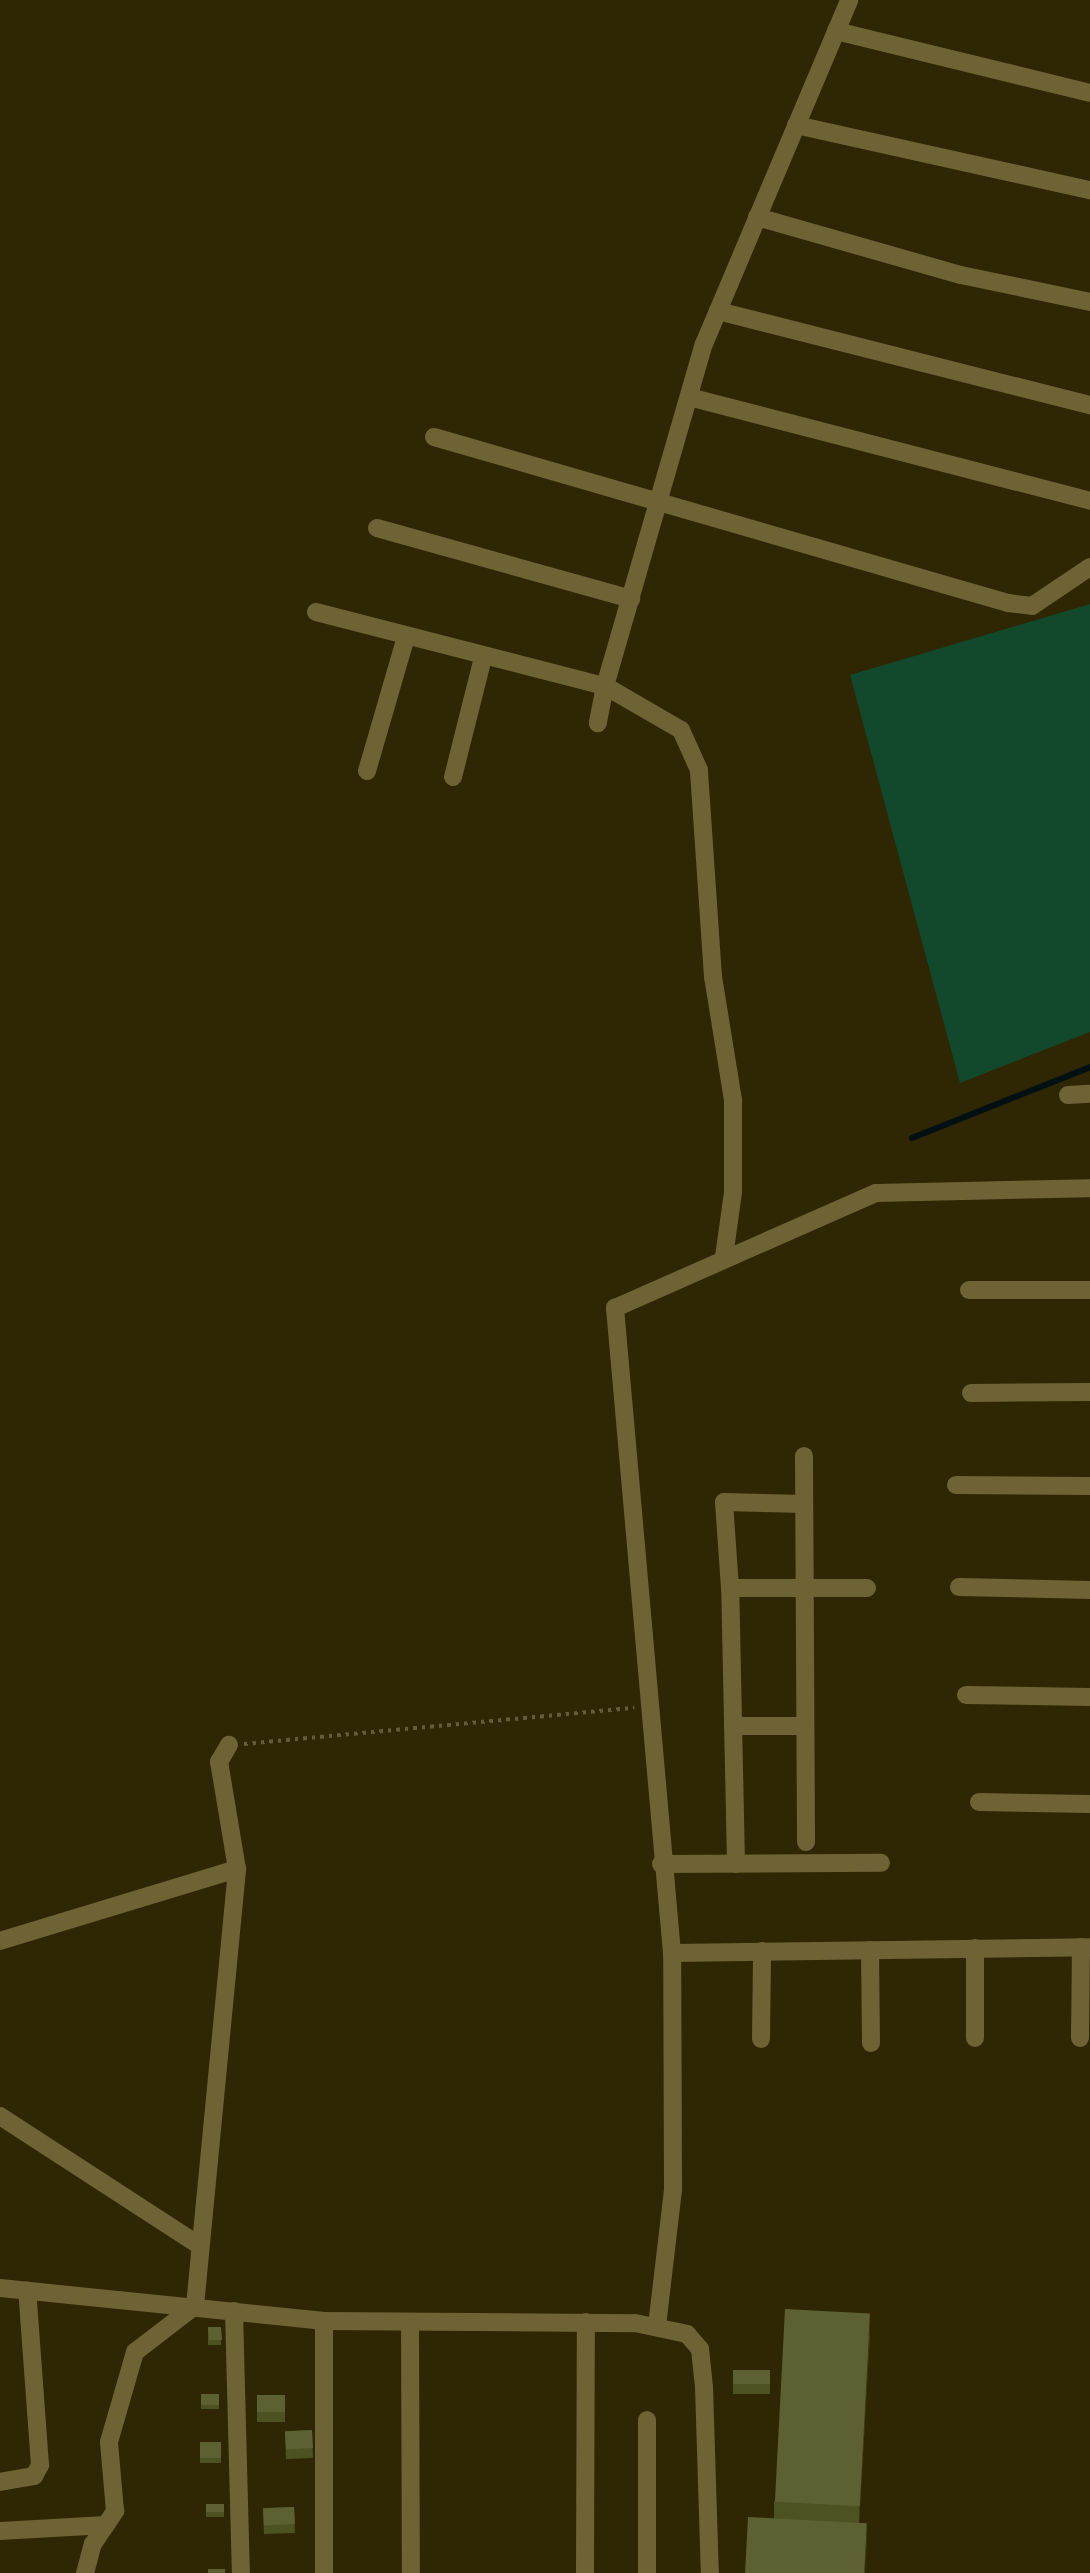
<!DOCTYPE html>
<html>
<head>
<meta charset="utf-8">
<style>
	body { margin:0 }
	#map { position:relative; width:1090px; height:2573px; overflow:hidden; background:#2f2603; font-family:Poppins,sans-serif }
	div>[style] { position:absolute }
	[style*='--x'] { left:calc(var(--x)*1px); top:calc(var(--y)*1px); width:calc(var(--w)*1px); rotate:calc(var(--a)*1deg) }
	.green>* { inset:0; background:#12482b }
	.stream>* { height:6px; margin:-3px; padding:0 3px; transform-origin:3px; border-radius:3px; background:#021014 }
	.path>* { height:3.5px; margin-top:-1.75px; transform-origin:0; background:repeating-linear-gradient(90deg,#635b3c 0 3.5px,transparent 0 8.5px) }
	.minor>* { height:18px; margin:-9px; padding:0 9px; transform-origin:9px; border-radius:9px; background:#6e6335 }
	.wall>* { inset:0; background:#4d5222; transform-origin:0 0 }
	.shaded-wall>* { inset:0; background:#3a3a0e }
	.building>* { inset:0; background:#5c6033; transform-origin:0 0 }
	span { translate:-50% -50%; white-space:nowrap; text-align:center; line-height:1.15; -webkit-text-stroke:6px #251d00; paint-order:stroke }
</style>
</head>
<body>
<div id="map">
	<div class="green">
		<div style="clip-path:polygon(1090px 604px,1090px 1032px,960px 1083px,850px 675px)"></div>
	</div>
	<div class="stream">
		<div style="--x:912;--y:1138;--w:192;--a:-21.7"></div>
	</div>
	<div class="path">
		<div style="--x:244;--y:1744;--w:392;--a:-5.3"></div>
	</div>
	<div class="minor">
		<div style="--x:836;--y:31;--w:261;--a:13.7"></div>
		<div style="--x:796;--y:125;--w:301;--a:12.5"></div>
		<div style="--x:757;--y:217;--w:212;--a:15.9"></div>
		<div style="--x:961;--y:275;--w:132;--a:11.8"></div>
		<div style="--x:718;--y:311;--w:384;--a:14.2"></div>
		<div style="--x:689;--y:397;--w:414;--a:14.5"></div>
		<div style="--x:434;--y:437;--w:598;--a:16.13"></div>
		<div style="--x:1008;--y:603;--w:24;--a:7"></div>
		<div style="--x:1032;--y:606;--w:70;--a:-33.9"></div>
		<div style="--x:377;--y:528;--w:264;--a:15.6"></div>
		<div style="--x:316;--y:612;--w:298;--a:14.4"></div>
		<div style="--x:605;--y:686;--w:38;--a:101"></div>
		<div style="--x:367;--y:771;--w:140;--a:-73.8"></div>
		<div style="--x:453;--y:777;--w:123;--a:-75.9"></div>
		<div style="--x:1068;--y:1095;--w:22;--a:-3"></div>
		<div style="--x:724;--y:1257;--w:66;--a:-82.1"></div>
		<div style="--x:733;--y:1192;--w:92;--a:-90"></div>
		<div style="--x:733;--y:1100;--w:125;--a:-99.2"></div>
		<div style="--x:713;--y:977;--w:207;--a:-93.9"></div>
		<div style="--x:699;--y:770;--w:44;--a:-114.2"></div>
		<div style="--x:681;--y:730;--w:88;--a:-149.9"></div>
		<div style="--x:605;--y:686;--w:356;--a:-73.9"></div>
		<div style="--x:704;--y:344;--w:373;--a:-67.1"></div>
		<div style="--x:969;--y:1290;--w:121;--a:0"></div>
		<div style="--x:971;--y:1393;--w:119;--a:-0.5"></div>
		<div style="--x:804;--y:1456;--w:386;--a:89.7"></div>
		<div style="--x:956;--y:1485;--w:134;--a:0.4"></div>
		<div style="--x:959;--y:1587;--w:131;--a:1.3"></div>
		<div style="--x:730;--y:1588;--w:86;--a:-94"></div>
		<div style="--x:724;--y:1502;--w:80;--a:1.4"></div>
		<div style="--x:966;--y:1695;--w:124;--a:0.9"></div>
		<div style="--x:733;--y:1726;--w:71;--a:0"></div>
		<div style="--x:979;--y:1802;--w:111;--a:1"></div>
		<div style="--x:661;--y:1864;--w:220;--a:-0.3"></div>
		<div style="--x:736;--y:1864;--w:276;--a:-91.2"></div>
		<div style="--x:730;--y:1588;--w:137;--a:0"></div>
		<div style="--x:0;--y:1941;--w:248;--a:-16.9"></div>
		<div style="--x:870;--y:1950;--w:93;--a:89.4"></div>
		<div style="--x:672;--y:1953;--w:418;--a:-0.8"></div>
		<div style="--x:975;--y:2038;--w:90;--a:-90"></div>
		<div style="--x:1080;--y:2038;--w:91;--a:-89.4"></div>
		<div style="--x:761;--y:2039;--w:88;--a:-89.3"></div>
		<div style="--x:0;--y:2116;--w:235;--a:33"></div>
		<div style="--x:0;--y:2288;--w:326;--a:5.8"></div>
		<div style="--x:324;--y:2321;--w:311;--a:0.4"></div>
		<div style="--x:635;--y:2323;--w:53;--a:11.9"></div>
		<div style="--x:687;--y:2334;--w:20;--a:49"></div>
		<div style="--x:700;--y:2349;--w:38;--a:84"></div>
		<div style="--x:704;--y:2387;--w:186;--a:88.2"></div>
		<div style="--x:234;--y:2311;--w:262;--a:88.5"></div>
		<div style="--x:324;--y:2321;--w:252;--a:90"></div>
		<div style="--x:410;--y:2322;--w:251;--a:89.8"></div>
		<div style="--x:657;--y:2326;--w:138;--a:-83.3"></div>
		<div style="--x:673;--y:2189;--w:236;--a:-90.2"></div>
		<div style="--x:672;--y:1953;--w:648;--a:-95.05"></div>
		<div style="--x:615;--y:1308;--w:285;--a:-23.8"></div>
		<div style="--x:876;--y:1193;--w:214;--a:-1.3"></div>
		<div style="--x:0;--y:2482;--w:35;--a:-10"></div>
		<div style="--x:34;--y:2476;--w:13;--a:-61"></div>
		<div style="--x:40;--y:2465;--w:175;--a:-94.2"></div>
		<div style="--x:0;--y:2531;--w:106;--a:-3.2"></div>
		<div style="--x:85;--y:2573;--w:30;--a:-75"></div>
		<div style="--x:93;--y:2544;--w:40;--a:-56"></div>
		<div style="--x:115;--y:2511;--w:69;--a:-95"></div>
		<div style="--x:109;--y:2442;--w:94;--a:-73.9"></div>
		<div style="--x:135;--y:2352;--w:76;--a:-37.5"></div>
		<div style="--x:195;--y:2306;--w:439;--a:-84.5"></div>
		<div style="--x:237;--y:1869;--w:109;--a:-99.5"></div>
		<div style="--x:219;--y:1762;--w:20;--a:-60"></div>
		<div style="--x:585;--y:2573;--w:251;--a:-89.8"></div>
		<div style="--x:647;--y:2573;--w:153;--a:-90"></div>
	</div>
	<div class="wall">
		<div style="left:208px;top:2327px;width:13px;height:18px"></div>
		<div style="clip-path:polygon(870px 2333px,859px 2523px,867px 2542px,774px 2519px,774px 2502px)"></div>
		<div style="left:770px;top:2370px;width:24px;height:37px;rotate:90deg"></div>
		<div style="left:219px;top:2394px;width:15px;height:18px;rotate:90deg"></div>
		<div style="left:257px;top:2395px;width:28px;height:27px"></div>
		<div style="left:312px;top:2430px;width:28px;height:27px;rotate:88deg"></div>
		<div style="left:221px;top:2442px;width:21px;height:21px;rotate:90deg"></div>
		<div style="left:224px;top:2504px;width:13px;height:18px;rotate:90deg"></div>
		<div style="left:294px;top:2507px;width:26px;height:31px;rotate:88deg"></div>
	</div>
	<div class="shaded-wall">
		<div style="clip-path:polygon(870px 2314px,870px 2333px,859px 2525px,859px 2507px)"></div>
		<div style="clip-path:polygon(867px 2524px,867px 2542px,865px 2573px,864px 2573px)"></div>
	</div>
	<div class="building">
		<div style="left:785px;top:2309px;width:85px;height:193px;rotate:3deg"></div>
		<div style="clip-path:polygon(208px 2327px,221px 2327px,222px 2340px,209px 2340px)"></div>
		<div style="left:770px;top:2370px;width:14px;height:37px;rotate:90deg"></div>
		<div style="left:219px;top:2394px;width:11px;height:18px;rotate:90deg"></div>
		<div style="left:257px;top:2395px;width:28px;height:17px"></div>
		<div style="left:312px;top:2430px;width:18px;height:27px;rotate:87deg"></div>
		<div style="left:221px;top:2442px;width:16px;height:21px;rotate:90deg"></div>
		<div style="left:224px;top:2504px;width:8px;height:18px;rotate:90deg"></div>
		<div style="left:294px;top:2507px;width:17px;height:31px;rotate:87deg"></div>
		<div style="left:748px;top:2517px;width:119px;height:56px;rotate:3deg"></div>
		<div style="left:208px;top:2569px;width:17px;height:4px"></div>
	</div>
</div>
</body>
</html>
